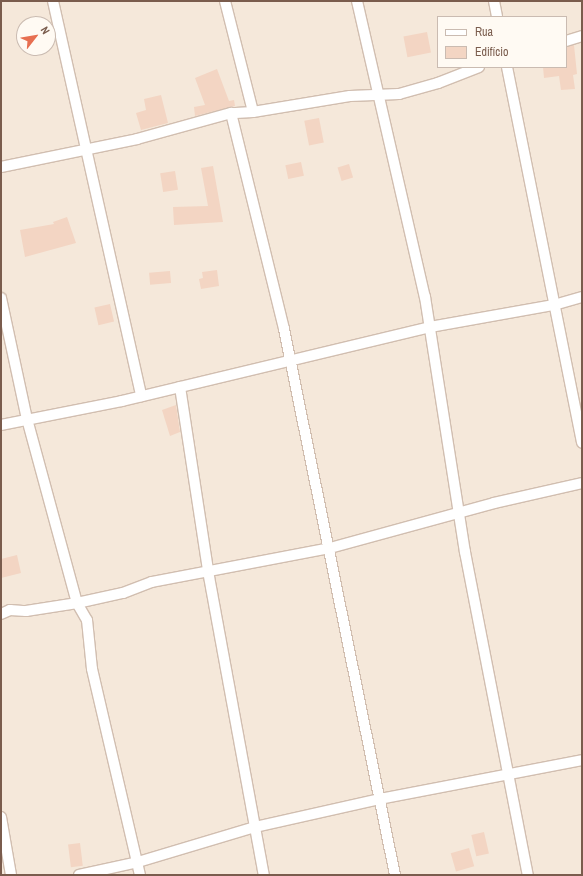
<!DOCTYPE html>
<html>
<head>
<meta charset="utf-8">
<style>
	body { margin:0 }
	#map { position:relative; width:583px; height:876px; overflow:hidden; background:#fdf6ec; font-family:"Archivo Narrow",sans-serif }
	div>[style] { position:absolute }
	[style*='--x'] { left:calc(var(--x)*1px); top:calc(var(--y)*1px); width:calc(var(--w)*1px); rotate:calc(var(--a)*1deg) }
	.residential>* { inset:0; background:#f5e8da }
	.building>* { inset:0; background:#f3d5c3; transform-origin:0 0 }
	.roads { filter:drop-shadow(1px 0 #d1beb0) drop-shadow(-1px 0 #d1beb0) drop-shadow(0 1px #d1beb0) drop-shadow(0 -1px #d1beb0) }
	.street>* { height:10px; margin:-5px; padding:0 5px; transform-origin:5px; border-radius:5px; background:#fff }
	span { translate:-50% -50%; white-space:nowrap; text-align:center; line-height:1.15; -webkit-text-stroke:3.5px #fffaf3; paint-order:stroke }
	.frame { position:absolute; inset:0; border:2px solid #7a5c4d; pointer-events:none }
	.legend { position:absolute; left:437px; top:16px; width:130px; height:52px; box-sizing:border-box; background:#fffaf3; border:1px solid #cabbb1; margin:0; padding:5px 7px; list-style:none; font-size:12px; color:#7a5c4d }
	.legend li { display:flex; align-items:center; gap:8px; height:20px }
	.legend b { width:20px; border:1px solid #cabbb1 }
	.north { position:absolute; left:16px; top:16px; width:40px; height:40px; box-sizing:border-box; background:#fffaf3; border:1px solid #cabbb1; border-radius:50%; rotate:59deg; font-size:11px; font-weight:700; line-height:16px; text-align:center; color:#7a5c4d }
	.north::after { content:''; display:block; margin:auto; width:14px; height:18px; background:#e76f51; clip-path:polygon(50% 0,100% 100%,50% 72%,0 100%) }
</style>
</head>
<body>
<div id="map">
	<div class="residential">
		<div style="clip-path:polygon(evenodd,1px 1px,582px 1px,582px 875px,1px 875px,1px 1px,438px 17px,566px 17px,566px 67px,438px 67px,438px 17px,1px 1px,24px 24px,48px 24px,48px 48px,24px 48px,24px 24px)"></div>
	</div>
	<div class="building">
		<div style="left:427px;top:32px;width:21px;height:24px;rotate:79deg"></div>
		<div style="clip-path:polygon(574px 45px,577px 74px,573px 75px,575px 89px,561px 90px,559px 76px,544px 78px,543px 67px,566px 67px,566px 47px)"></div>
		<div style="clip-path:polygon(217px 69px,229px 101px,234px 100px,235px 106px,195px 116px,194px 107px,205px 105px,195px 78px)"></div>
		<div style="clip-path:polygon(161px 95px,168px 123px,141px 130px,136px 113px,146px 110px,144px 99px)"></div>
		<div style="left:319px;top:118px;width:25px;height:15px;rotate:79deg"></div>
		<div style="left:301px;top:162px;width:14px;height:16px;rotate:78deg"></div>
		<div style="left:349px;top:164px;width:14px;height:12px;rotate:73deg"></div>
		<div style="clip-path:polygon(213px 166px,223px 222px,174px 225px,173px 207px,208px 206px,201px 168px)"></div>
		<div style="left:175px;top:171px;width:19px;height:15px;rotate:81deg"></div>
		<div style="clip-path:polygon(67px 217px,76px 243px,25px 257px,20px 230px,54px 224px,53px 222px)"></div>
		<div style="clip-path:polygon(217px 270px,219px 286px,201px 289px,199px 279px,203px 278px,202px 272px)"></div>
		<div style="left:170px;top:271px;width:12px;height:21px;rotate:85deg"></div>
		<div style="left:110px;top:304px;width:18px;height:16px;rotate:77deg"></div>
		<div style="clip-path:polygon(176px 405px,180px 432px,170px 436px,162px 410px)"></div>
		<div style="clip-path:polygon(17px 555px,21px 573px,1px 578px,1px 559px)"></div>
		<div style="left:484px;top:832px;width:22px;height:13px;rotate:77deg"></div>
		<div style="left:80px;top:843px;width:23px;height:12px;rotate:83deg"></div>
		<div style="left:469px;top:848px;width:19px;height:19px;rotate:74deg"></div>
	</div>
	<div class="roads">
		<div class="street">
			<div style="--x:53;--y:1;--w:405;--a:77.4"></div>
			<div style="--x:225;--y:1;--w:114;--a:75.8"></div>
			<div style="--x:253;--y:112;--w:22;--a:177"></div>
			<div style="--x:231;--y:113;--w:222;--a:76.2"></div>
			<div style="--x:284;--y:329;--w:557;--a:78.51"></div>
			<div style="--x:357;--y:1;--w:304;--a:77.1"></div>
			<div style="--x:425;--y:297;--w:258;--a:81.1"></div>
			<div style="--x:465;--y:552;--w:329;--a:79"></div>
			<div style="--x:494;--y:1;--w:16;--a:79"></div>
			<div style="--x:566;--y:41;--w:17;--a:-17"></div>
			<div style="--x:507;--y:67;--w:383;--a:78.7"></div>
			<div style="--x:253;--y:112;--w:98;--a:-9.4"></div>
			<div style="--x:350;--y:96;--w:49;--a:-2.3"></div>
			<div style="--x:399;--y:94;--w:41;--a:-15.8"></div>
			<div style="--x:438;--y:83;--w:44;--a:-21.3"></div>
			<div style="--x:1;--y:167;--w:139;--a:-11.6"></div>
			<div style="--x:137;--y:139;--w:98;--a:-15.5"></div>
			<div style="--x:1;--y:298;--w:124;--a:77.9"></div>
			<div style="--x:27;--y:419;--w:191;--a:74.8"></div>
			<div style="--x:77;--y:603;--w:20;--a:60"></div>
			<div style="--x:87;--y:620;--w:49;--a:84.2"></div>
			<div style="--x:92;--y:669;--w:212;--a:76.9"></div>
			<div style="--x:180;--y:387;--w:186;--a:81.3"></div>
			<div style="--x:208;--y:571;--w:309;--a:79.6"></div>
			<div style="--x:1;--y:425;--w:123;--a:-11.2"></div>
			<div style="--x:122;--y:401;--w:317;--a:-13.5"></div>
			<div style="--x:430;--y:327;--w:126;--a:-10.1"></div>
			<div style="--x:554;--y:305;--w:29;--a:-16"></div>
			<div style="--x:1;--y:614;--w:10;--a:-24"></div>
			<div style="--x:10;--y:610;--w:16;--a:4"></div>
			<div style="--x:26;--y:611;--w:52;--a:-8.9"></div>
			<div style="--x:77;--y:603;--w:47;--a:-12.3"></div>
			<div style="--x:123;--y:593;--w:31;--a:-21"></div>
			<div style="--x:152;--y:582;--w:181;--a:-10.8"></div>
			<div style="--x:330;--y:548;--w:170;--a:-15.3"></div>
			<div style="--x:494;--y:503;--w:90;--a:-12.8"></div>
			<div style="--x:1;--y:817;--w:59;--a:80.2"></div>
			<div style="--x:79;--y:875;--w:60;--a:-12.4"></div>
			<div style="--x:138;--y:862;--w:122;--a:-16.7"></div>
			<div style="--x:255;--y:827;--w:128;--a:-12.6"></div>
			<div style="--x:380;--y:799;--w:206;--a:-10.9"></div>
		</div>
	</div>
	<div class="frame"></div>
	<ul class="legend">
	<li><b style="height:5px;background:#fff"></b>Rua</li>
	<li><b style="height:11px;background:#f3d5c3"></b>Edifício</li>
	</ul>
	<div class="north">N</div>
</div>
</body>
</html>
